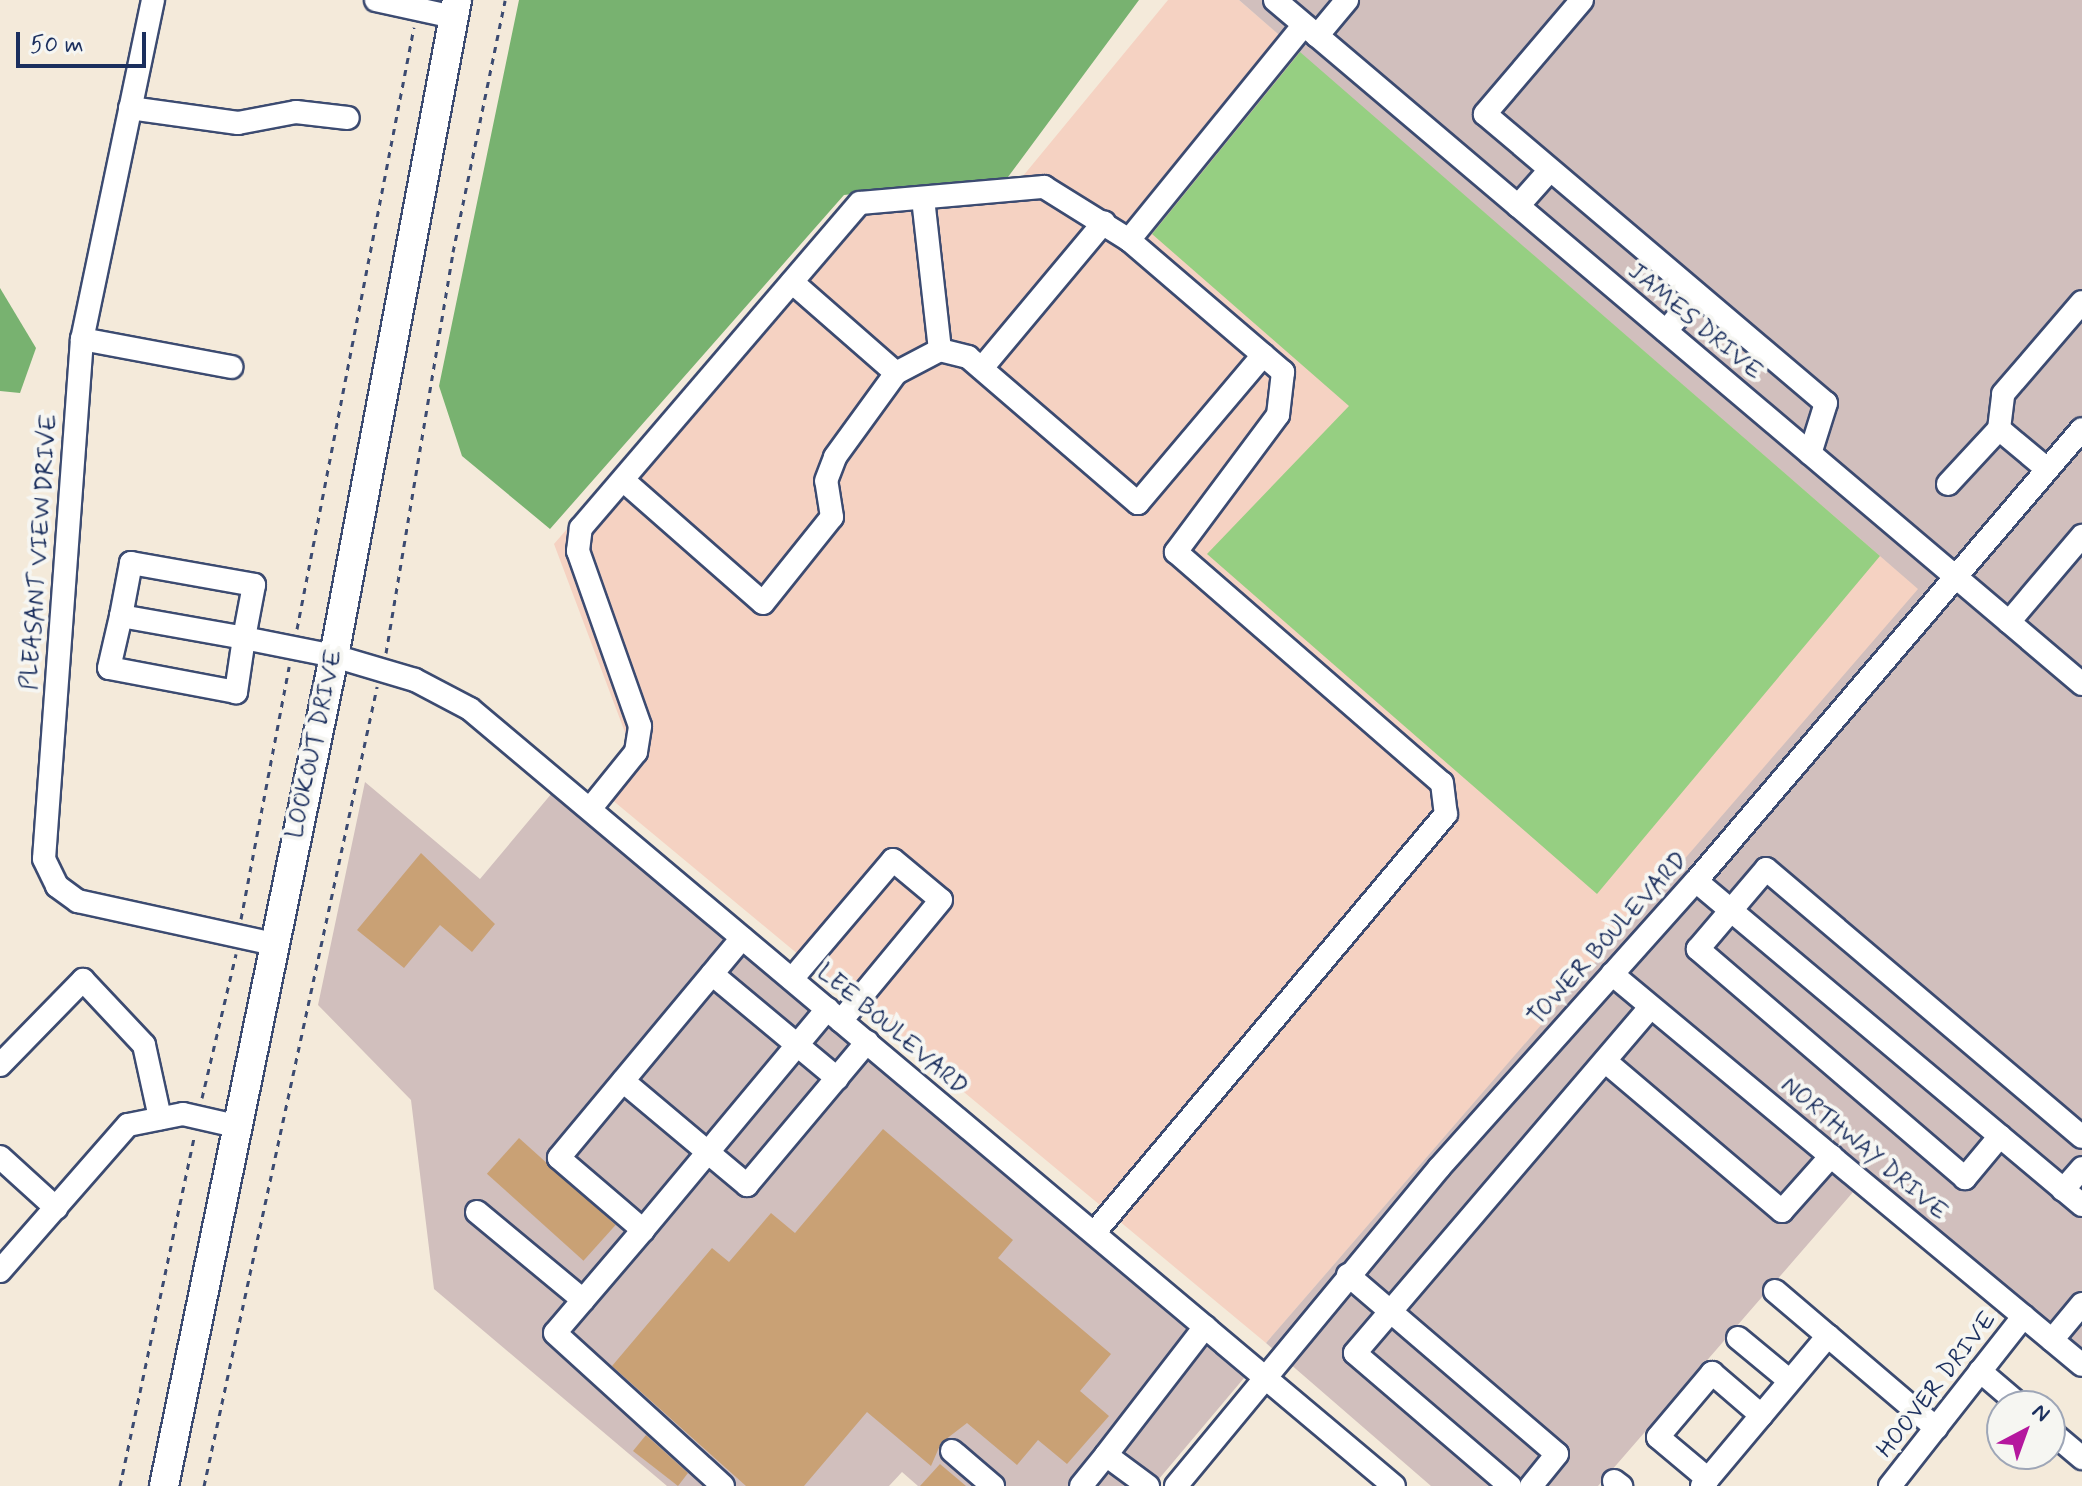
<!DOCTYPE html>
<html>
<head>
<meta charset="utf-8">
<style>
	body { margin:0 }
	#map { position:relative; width:2082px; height:1486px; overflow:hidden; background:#f4eada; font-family:Mynerve,sans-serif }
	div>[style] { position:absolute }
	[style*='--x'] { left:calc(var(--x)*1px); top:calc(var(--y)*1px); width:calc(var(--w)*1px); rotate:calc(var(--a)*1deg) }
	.built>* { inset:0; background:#f5d2c2 }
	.industrial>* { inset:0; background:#d1bfbd }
	.green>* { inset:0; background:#96cf82 }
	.forest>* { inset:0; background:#78b270 }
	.building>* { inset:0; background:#c9a175; transform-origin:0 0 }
	.path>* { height:3px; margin-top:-1.5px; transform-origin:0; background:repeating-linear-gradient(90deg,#3c4b71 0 6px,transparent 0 12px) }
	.roads { filter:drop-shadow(2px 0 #3c4b71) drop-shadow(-2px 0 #3c4b71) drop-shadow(0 2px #3c4b71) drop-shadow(0 -2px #3c4b71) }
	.minor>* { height:22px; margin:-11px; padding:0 11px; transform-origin:11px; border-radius:11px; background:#fff }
	.major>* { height:28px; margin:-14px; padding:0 14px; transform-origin:14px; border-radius:14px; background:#fff }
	span { translate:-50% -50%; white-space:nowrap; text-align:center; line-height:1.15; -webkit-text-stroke:8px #f6f6f2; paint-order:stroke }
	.street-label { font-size:24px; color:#1b2f5e }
	.north { position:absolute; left:1986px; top:1390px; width:80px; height:80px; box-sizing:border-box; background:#f6f6f2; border:2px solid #9ea6b7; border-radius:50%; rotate:41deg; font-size:22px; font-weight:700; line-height:32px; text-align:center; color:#1b2f5e }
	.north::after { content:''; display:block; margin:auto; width:28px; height:36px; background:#b5179e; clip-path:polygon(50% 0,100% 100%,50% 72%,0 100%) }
	.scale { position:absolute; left:16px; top:32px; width:130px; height:36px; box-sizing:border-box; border:4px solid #1b2f5e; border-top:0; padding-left:10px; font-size:24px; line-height:28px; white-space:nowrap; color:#1b2f5e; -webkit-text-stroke:6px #f6f6f2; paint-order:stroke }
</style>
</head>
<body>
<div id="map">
	<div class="built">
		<div style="clip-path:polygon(1168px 0,1239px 0,1919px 589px,1266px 1343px,593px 784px,629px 743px,554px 544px,857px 195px,1014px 187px)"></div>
	</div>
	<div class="industrial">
		<div style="clip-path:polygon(1239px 0,2082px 0,2082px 1362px,1867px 1176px,1598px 1486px,1431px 1486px,1266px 1343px,1918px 589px)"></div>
		<div style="clip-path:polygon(365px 782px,480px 879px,552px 793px,1244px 1378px,1153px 1486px,918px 1486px,902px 1472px,889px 1486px,667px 1486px,434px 1289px,411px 1100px,318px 1005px)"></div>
	</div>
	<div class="green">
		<div style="clip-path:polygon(1300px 52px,1880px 556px,1597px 894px,1207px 554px,1349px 406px,1152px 234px)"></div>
	</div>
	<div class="forest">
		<div style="clip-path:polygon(519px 0,1139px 0,1008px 177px,844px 195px,550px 529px,462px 456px,439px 386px)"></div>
		<div style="clip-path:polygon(0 288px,36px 348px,20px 393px,0 391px)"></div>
	</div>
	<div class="building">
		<div style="clip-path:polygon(421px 853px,495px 924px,472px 952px,440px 925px,404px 968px,357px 930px)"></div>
		<div style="clip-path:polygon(883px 1129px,1013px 1240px,998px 1258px,1111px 1354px,1080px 1391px,1109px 1416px,1067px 1464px,1038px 1440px,1017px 1465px,967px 1423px,941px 1443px,931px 1466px,867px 1412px,804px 1486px,746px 1486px,612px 1366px,712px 1248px,729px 1262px,771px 1213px,795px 1233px)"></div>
		<div style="left:519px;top:1138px;width:130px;height:48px;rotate:42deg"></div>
		<div style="clip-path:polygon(646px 1435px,688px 1473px,678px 1486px,633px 1451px)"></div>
		<div style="clip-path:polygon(940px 1464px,966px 1486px,920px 1486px)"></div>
	</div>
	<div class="path">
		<div style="--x:297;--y:629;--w:613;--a:-79"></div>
		<div style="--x:386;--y:653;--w:407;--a:-80.5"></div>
		<div style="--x:453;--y:252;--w:257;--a:-78.3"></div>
		<div style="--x:241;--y:919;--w:257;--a:-79.2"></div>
		<div style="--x:202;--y:1098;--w:148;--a:-76.7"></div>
		<div style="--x:120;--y:1486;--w:357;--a:-78"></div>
		<div style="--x:204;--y:1486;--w:818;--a:-77.78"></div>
	</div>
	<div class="roads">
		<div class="minor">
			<div style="--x:153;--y:0;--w:346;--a:101.8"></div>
			<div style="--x:82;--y:339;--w:521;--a:94.18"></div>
			<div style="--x:44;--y:859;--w:30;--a:64"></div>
			<div style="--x:57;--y:886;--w:26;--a:36"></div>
			<div style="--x:78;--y:901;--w:200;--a:12.4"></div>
			<div style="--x:376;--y:0;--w:80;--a:12.3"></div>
			<div style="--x:1275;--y:0;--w:1058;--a:40.28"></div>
			<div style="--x:1582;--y:0;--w:150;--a:130.4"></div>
			<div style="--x:1485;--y:114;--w:447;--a:40.3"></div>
			<div style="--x:1826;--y:403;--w:53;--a:107.4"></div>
			<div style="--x:1317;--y:36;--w:47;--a:-50.2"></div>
			<div style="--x:130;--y:108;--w:109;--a:7.9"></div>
			<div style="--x:238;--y:123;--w:59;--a:-10.7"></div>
			<div style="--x:296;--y:112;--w:52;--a:6.6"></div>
			<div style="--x:1518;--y:206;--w:48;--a:-48.4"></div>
			<div style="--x:1129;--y:240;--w:277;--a:-50.9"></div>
			<div style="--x:1666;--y:331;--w:48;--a:-50"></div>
			<div style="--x:82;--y:339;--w:152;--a:10.6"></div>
			<div style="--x:940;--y:350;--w:29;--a:14"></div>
			<div style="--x:968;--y:357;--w:224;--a:40.7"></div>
			<div style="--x:1138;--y:503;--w:194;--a:-49.8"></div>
			<div style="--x:982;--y:368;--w:190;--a:-50.1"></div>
			<div style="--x:896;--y:373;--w:50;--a:-27.6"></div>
			<div style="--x:940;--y:350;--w:153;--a:-96.4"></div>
			<div style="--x:2047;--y:469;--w:62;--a:-140.2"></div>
			<div style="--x:1999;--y:429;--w:35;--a:-83"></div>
			<div style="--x:2003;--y:394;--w:121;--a:-49.3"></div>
			<div style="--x:623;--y:480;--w:186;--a:41.3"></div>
			<div style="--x:763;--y:603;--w:110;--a:-51.3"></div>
			<div style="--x:832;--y:517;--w:36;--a:-99"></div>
			<div style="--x:826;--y:481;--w:26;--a:-69"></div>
			<div style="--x:835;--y:457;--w:104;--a:-54"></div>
			<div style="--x:896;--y:373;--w:138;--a:-138.8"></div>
			<div style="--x:1948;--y:484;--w:75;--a:-47.2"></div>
			<div style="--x:121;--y:616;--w:54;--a:-79.3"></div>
			<div style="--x:131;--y:563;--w:125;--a:10.1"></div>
			<div style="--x:254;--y:585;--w:54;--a:100.7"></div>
			<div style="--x:244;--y:638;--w:55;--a:98.4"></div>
			<div style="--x:236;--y:692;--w:129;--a:-169.3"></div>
			<div style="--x:109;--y:668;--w:53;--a:-77"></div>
			<div style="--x:121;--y:616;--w:125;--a:10.1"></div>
			<div style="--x:244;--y:638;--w:92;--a:11.3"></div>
			<div style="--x:334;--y:656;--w:84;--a:16.5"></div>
			<div style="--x:415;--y:680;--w:62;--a:27.8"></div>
			<div style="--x:470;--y:709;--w:1207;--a:40.06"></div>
			<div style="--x:2009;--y:622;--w:113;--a:-49.7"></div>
			<div style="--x:590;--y:809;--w:73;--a:-51.1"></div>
			<div style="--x:636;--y:752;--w:26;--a:-81"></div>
			<div style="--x:640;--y:726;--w:186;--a:-109.5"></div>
			<div style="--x:578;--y:551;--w:23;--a:-83"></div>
			<div style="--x:581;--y:528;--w:428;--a:-49.4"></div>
			<div style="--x:860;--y:203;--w:185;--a:-5"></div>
			<div style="--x:1044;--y:187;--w:100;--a:31.9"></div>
			<div style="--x:1129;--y:240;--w:203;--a:40.6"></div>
			<div style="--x:1283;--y:372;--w:43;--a:96.6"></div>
			<div style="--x:1278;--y:415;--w:171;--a:126.7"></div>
			<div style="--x:1176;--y:552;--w:352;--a:41"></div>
			<div style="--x:1442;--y:783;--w:31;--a:83"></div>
			<div style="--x:1446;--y:814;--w:547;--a:130.03"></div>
			<div style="--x:1696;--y:881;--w:504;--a:40.01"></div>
			<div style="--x:742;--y:938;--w:286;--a:129.8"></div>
			<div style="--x:559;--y:1158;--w:111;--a:40.6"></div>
			<div style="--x:643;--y:1230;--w:288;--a:-50.2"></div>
			<div style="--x:712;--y:974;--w:163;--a:39.8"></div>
			<div style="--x:1612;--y:974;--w:611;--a:39.76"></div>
			<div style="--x:792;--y:979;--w:156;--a:-49.7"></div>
			<div style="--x:893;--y:860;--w:62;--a:39.8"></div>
			<div style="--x:941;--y:900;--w:157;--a:129.6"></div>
			<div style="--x:1605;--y:1061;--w:232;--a:40.3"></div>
			<div style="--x:1782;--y:1211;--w:74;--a:-48.3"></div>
			<div style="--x:0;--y:1065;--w:119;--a:-45.7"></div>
			<div style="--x:83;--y:980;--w:89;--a:46.8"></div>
			<div style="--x:144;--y:1045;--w:75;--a:77.6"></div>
			<div style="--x:623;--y:1081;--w:162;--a:40"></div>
			<div style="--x:747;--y:1185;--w:187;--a:-50"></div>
			<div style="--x:2000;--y:1136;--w:55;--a:129.8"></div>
			<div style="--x:1965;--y:1178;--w:352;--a:-139.4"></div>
			<div style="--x:1698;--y:949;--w:105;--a:-49.6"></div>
			<div style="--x:1766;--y:869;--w:414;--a:40.3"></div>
			<div style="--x:0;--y:1157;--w:76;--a:42.3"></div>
			<div style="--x:2063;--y:1190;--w:29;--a:-49"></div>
			<div style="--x:477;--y:1212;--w:138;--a:39.7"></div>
			<div style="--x:643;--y:1230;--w:135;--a:130.5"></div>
			<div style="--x:555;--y:1333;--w:227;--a:42.3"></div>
			<div style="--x:0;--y:1271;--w:194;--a:-48.8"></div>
			<div style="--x:128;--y:1125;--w:56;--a:-11.3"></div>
			<div style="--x:183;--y:1114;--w:54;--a:12.8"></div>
			<div style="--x:1348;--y:1275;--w:275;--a:40.6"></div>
			<div style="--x:1557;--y:1454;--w:41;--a:129.1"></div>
			<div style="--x:1775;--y:1291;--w:70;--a:40.3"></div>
			<div style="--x:1738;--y:1338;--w:67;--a:39.6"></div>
			<div style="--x:2052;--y:1340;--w:47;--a:-50.2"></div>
			<div style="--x:1980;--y:1371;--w:54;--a:40.5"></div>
			<div style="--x:2050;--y:1431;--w:42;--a:40.2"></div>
			<div style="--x:952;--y:1451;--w:54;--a:40.5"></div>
			<div style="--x:1708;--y:1479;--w:65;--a:-140"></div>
			<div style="--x:1658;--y:1437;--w:84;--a:-49.8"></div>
			<div style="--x:1712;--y:1373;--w:65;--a:40.6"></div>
			<div style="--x:1614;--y:1481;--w:9;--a:36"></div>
			<div style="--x:1081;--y:1486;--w:40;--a:-51"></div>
			<div style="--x:1148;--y:1486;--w:52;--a:-143.6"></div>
			<div style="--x:1106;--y:1455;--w:162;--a:-52.3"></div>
			<div style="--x:1176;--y:1486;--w:413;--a:-50.4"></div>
			<div style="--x:1439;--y:1168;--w:385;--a:-48.2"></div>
			<div style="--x:1696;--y:881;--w:594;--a:-49.5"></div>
			<div style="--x:1510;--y:1486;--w:204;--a:-139.4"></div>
			<div style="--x:1355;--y:1353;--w:455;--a:-49.5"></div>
			<div style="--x:1702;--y:1486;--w:196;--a:-50"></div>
			<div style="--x:1828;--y:1336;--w:142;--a:40.4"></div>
			<div style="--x:1890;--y:1486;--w:216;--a:-51.8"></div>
		</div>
		<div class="major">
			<div style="--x:164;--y:1486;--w:847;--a:-78.42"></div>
			<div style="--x:334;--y:656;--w:667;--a:-79.38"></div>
		</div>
	</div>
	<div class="street-label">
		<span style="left:1695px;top:322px;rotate:40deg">JAMES DRIVE</span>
		<span style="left:40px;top:552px;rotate:-86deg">PLEASANT VIEW DRIVE</span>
		<span style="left:315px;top:744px;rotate:-78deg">LOOKOUT DRIVE</span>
		<span style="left:1608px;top:939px;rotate:-48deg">TOWER BOULEVARD</span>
		<span style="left:892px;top:1030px;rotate:40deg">LEE BOULEVARD</span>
		<span style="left:1864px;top:1149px;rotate:40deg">NORTHWAY DRIVE</span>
		<span style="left:1937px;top:1385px;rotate:-52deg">HOOVER DRIVE</span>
	</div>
	<div class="north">N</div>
	<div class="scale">50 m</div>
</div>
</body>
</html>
